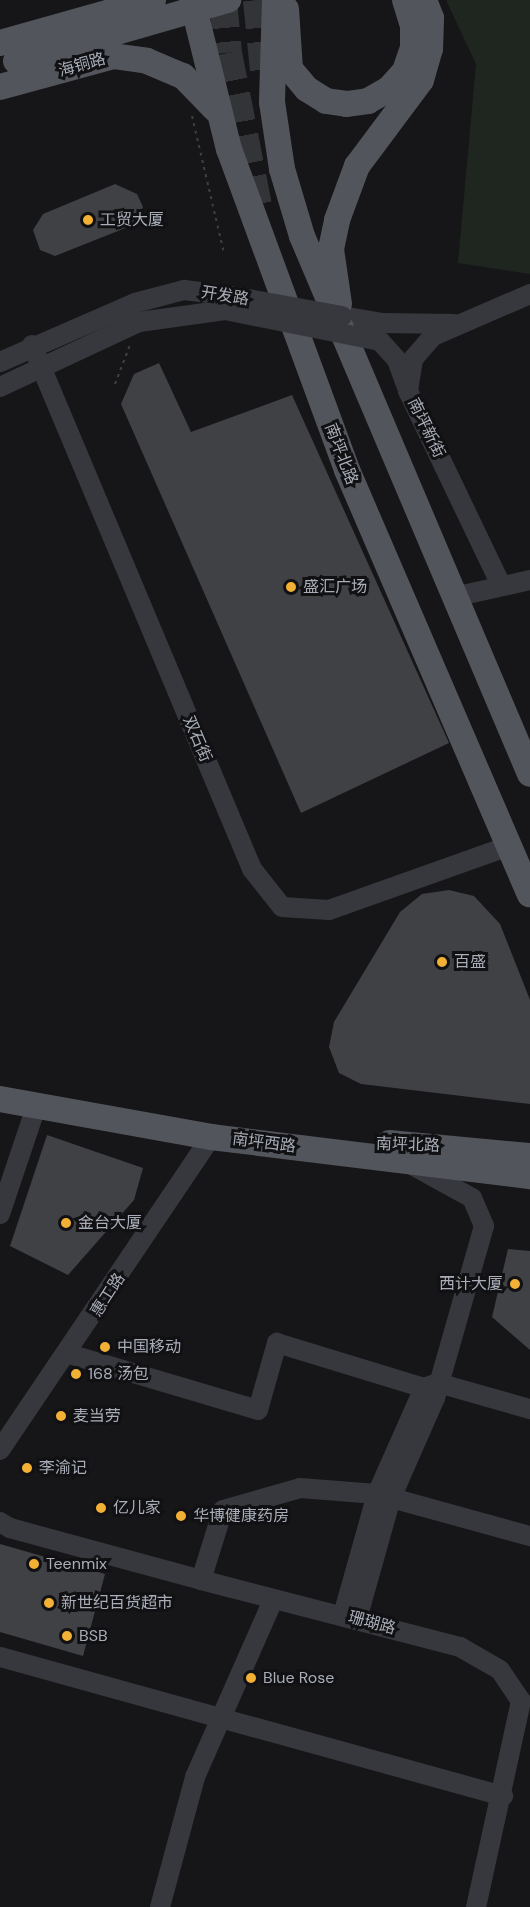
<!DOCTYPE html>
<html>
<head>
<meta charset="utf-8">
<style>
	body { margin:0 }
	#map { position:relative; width:530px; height:1907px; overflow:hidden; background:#161618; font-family:"DM Sans","Noto Sans SC",sans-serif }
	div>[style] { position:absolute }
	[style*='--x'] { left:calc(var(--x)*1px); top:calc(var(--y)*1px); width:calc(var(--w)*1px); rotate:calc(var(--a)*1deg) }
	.green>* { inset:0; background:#1e261f }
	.building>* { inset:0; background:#404145 }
	.highway-tunnel>* { height:28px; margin-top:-14px; transform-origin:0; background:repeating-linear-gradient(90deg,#333438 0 28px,transparent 0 42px) }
	.path>* { height:2px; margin-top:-1px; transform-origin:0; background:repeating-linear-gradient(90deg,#3d3f44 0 3px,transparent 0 7.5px) }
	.minor>* { height:20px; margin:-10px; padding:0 10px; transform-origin:10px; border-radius:10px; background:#37383d }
	.major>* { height:26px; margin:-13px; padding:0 13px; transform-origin:13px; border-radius:13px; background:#53555c }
	.minor-bridge>* { height:20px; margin:-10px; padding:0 10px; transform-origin:10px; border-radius:10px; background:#37383d }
	.major-bridge>* { height:26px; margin:-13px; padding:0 13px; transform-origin:13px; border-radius:13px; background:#53555c }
	.dots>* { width:16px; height:16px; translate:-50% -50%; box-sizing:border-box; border:3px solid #111113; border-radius:50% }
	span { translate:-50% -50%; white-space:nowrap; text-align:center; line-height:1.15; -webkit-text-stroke:6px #111113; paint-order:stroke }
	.street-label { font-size:16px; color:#a8adb8 }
	.poi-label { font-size:16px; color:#a8adb8 }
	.left { translate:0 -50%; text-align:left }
	.right { translate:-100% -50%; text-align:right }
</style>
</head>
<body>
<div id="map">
	<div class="green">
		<div style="clip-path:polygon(446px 0,530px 0,530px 274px,458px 263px,476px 64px)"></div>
	</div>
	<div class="building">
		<div style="clip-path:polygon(115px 184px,137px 194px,143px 207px,133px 225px,55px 256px,40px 250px,33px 230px,43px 214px)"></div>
		<div style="clip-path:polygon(159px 363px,191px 432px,292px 395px,449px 743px,301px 813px,121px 404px,134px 374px)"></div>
		<div style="clip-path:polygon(449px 890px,474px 896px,500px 924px,530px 1000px,530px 1104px,361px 1084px,339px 1073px,329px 1047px,334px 1022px,400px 912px,422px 894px)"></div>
		<div style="clip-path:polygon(47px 1135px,143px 1168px,134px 1200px,68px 1275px,10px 1246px)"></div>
		<div style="clip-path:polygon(508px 1249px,530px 1251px,530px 1350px,492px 1317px)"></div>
		<div style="clip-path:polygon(0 1544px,105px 1574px,83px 1656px,0 1632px)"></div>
	</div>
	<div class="highway-tunnel">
		<div style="--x:223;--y:0;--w:53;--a:84.6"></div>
		<div style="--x:228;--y:53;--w:161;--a:78.9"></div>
		<div style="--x:257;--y:0;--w:80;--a:84.3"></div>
	</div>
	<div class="path">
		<div style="--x:192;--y:116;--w:141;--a:76.9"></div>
		<div style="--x:115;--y:384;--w:42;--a:-69"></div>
	</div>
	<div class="minor">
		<div style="--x:342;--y:316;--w:41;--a:9.9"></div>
		<div style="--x:382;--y:323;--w:72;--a:0.8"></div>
		<div style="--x:380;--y:341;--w:25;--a:48"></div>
		<div style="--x:397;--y:360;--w:32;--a:70"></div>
		<div style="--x:32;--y:345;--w:568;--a:67.23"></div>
		<div style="--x:252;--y:869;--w:48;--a:51.7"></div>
		<div style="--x:282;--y:907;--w:47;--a:3.7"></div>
		<div style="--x:329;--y:910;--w:191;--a:-19.6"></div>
		<div style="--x:0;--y:362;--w:147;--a:-23.6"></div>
		<div style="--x:135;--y:303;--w:51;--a:-14.9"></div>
		<div style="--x:184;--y:290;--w:42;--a:6.8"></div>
		<div style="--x:0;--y:387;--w:153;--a:-25.1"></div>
		<div style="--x:139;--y:322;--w:87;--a:-7.9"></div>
		<div style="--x:501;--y:585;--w:215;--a:-115.6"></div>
		<div style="--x:408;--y:391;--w:32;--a:-81"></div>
		<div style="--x:413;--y:359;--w:30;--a:-49"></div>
		<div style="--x:433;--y:336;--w:106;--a:-23.4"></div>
		<div style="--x:454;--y:597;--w:78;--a:-12.6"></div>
		<div style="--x:0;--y:1214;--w:113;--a:-71.4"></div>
		<div style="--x:69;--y:1354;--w:197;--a:16.5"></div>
		<div style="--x:258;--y:1410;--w:70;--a:-74.2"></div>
		<div style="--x:277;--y:1343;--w:154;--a:17"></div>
		<div style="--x:424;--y:1388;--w:15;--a:42"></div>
		<div style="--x:0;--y:1450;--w:377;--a:-56"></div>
		<div style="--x:0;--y:1522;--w:12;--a:31"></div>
		<div style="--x:10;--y:1528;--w:198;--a:15.2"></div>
		<div style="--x:201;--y:1580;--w:268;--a:14.5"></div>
		<div style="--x:460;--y:1647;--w:46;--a:29.9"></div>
		<div style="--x:500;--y:1670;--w:37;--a:56"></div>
		<div style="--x:521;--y:1701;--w:211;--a:102.3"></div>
		<div style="--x:201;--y:1580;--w:73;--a:-72.6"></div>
		<div style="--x:223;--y:1510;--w:80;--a:-15.9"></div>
		<div style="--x:300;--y:1488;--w:77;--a:4.5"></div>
		<div style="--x:377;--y:1494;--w:159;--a:15.4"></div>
		<div style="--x:343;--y:1615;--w:126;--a:-74.3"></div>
		<div style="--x:377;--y:1494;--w:116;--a:-66.1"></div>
		<div style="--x:424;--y:1388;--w:15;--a:-20"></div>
		<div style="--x:438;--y:1383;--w:96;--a:15.8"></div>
		<div style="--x:357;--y:1619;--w:126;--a:-74.3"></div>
		<div style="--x:391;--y:1498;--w:109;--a:-66.3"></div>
		<div style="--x:435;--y:1398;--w:179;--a:-74.1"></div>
		<div style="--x:484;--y:1226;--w:30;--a:-113"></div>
		<div style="--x:472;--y:1198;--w:68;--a:-151.2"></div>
		<div style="--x:0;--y:1657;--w:522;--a:15.45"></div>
		<div style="--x:160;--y:1907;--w:135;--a:-74.9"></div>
		<div style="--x:195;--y:1777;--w:193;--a:-66.2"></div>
	</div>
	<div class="major">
		<div style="--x:192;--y:0;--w:154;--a:76.1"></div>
		<div style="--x:229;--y:149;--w:342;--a:69.8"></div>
		<div style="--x:347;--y:470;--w:462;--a:66.7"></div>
		<div style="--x:275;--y:0;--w:102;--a:91.7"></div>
		<div style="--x:272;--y:102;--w:68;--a:81.5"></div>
		<div style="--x:282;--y:169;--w:70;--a:73.4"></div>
		<div style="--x:302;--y:236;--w:584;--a:67.03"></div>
		<div style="--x:286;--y:9;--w:60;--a:86.2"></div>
		<div style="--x:290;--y:69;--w:26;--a:50"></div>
		<div style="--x:307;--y:89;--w:22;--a:32"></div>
		<div style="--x:326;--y:101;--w:21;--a:8"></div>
		<div style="--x:347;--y:104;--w:21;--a:-8"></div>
		<div style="--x:368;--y:101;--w:24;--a:-30"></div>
		<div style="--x:389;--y:89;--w:24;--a:-48"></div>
		<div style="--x:405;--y:71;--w:24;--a:-71"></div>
		<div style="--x:413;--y:48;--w:22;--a:-90"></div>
		<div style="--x:413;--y:26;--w:27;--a:-107"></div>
		<div style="--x:0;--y:43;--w:159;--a:-15.7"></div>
		<div style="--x:0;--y:87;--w:117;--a:-15.3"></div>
		<div style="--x:113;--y:56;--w:34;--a:8"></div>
		<div style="--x:147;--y:61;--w:39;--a:23"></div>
		<div style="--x:183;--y:76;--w:46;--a:45.9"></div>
		<div style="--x:339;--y:304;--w:56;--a:-98.3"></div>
		<div style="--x:331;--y:249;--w:30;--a:-78"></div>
		<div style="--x:337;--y:220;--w:58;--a:-69.7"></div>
		<div style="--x:357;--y:166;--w:107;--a:-53.3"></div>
		<div style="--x:421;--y:80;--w:32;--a:-74"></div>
		<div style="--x:430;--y:49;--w:31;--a:-88"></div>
		<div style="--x:431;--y:18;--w:19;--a:-111"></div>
		<div style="--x:0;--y:1099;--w:214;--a:10.2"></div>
		<div style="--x:211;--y:1137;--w:321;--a:7"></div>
		<div style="--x:389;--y:1143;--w:142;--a:5.3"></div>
	</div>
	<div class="minor-bridge">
		<div style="--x:226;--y:295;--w:118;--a:10.3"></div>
		<div style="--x:225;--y:310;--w:158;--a:11.3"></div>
	</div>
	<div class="major-bridge">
		<div style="--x:16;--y:61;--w:221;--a:-16.1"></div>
	</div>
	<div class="dots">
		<div style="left:88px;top:220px;background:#f2b134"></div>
		<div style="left:291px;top:587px;background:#f2b134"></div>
		<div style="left:442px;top:962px;background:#f2b134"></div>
		<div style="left:66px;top:1223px;background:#f2b134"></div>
		<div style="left:515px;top:1284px;background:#f2b134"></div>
		<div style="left:105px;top:1347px;background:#f2b134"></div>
		<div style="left:76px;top:1374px;background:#f2b134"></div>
		<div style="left:61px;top:1416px;background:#f2b134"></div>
		<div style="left:27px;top:1468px;background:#f2b134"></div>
		<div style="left:101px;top:1508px;background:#f2b134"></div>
		<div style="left:181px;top:1516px;background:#f2b134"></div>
		<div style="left:34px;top:1564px;background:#f2b134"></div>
		<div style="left:49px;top:1603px;background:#f2b134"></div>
		<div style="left:67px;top:1636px;background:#f2b134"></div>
		<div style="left:251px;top:1678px;background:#f2b134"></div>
	</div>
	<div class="street-label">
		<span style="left:82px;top:65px;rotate:-16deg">海铜路</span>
		<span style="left:225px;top:296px;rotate:9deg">开发路</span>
		<span style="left:426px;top:428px;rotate:64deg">南坪新街</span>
		<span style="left:341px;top:454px;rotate:69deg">南坪北路</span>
		<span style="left:197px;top:739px;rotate:67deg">双石街</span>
		<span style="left:264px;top:1143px;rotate:7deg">南坪西路</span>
		<span style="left:408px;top:1145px;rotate:2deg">南坪北路</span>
		<span style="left:108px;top:1295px;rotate:-57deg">惠工路</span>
		<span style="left:372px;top:1623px;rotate:15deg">珊瑚路</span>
	</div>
	<div class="poi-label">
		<span class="left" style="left:100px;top:220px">工贸大厦</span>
		<span class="left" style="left:303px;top:587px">盛汇广场</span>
		<span class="left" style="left:454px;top:962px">百盛</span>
		<span class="left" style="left:78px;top:1223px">金台大厦</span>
		<span class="right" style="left:503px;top:1284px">西计大厦</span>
		<span class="left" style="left:117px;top:1347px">中国移动</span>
		<span class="left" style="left:88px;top:1374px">168 汤包</span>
		<span class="left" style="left:73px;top:1416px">麦当劳</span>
		<span class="left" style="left:39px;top:1468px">李渝记</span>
		<span class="left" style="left:113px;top:1508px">亿儿家</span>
		<span class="left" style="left:193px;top:1516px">华博健康药房</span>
		<span class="left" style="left:46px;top:1564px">Teenmix</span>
		<span class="left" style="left:61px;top:1603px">新世纪百货超市</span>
		<span class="left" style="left:79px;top:1636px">BSB</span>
		<span class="left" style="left:263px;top:1678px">Blue Rose</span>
	</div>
</div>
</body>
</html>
